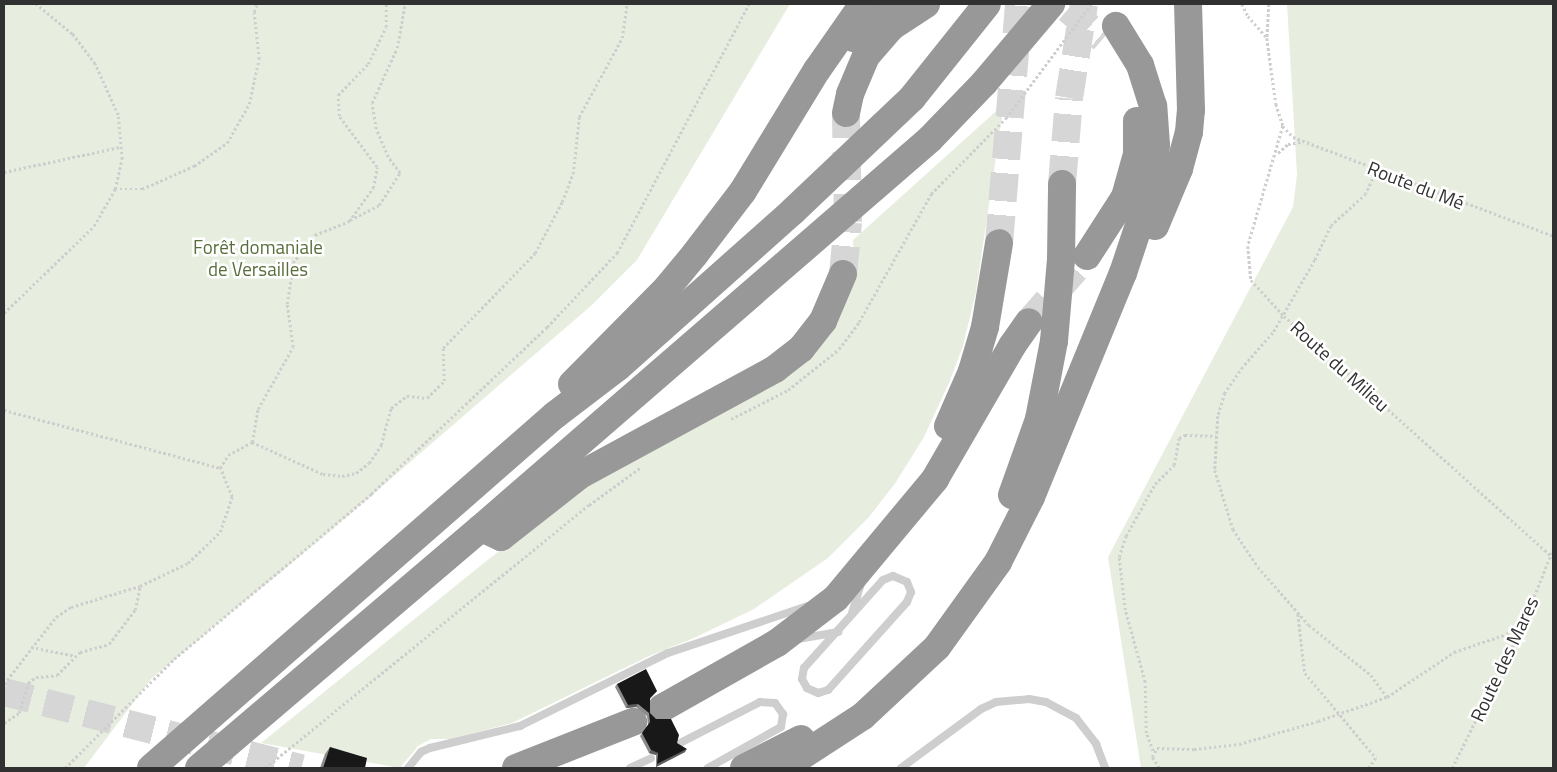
<!DOCTYPE html>
<html>
<head>
<meta charset="utf-8">
<style>
	body { margin:0 }
	#map { position:relative; width:1557px; height:772px; overflow:hidden; background:#fff; font-family:"Titillium Web",sans-serif }
	div>[style] { position:absolute }
	[style*='--x'] { left:calc(var(--x)*1px); top:calc(var(--y)*1px); width:calc(var(--w)*1px); rotate:calc(var(--a)*1deg) }
	.green>* { inset:0; background:#e8eedf }
	.highway-tunnel>* { height:28px; margin-top:-14px; transform-origin:0; background:repeating-linear-gradient(90deg,#d6d6d6 0 28px,transparent 0 42px) }
	.path>* { height:2.5px; margin-top:-1.25px; transform-origin:0; background:repeating-linear-gradient(90deg,#cecece 0 2.5px,transparent 0 5px) }
	.lane>* { height:8px; margin:-4px; padding:0 4px; transform-origin:4px; border-radius:4px; background:#cecece }
	.highway>* { height:28px; margin:-14px; padding:0 14px; transform-origin:14px; border-radius:14px; background:#989898 }
	.wall>* { inset:0; background:#8c8c8c }
	.shaded-wall>* { inset:0; background:#5d5d5d }
	.building>* { inset:0; background:#181818 }
	span { translate:-50% -50%; white-space:nowrap; text-align:center; line-height:1.15; -webkit-text-stroke:5px #fff; paint-order:stroke }
	.street-label { font-size:19px; color:#313131 }
	.park-label { font-size:19px; color:#586f3b }
	.frame { position:absolute; inset:0; border:5px solid #313131; pointer-events:none }
</style>
</head>
<body>
<div id="map">
	<div class="green">
		<div style="clip-path:polygon(4px 4px,790px 4px,637px 260px,592px 305px,328px 533px,152px 678px,84px 768px,4px 768px)"></div>
		<div style="clip-path:polygon(1287px 4px,1553px 4px,1553px 768px,1141px 768px,1108px 557px,1293px 207px,1297px 175px)"></div>
		<div style="clip-path:polygon(1004px 104px,976px 292px,963px 346px,949px 383px,924px 437px,896px 482px,869px 517px,828px 558px,754px 609px,694px 638px,649px 656px,512px 723px,452px 739px,431px 739px,418px 746px,400px 768px,261px 743px,490px 558px,582px 488px,763px 391px,847px 292px,854px 265px,853px 240px)"></div>
	</div>
	<div class="highway-tunnel">
		<div style="--x:1068;--y:9;--w:46;--a:40.6"></div>
		<div style="--x:1062;--y:184;--w:86;--a:-85.3"></div>
		<div style="--x:1069;--y:98;--w:95;--a:-80.9"></div>
		<div style="--x:999;--y:243;--w:240;--a:-85.2"></div>
		<div style="--x:843;--y:274;--w:52;--a:-84.5"></div>
		<div style="--x:848;--y:222;--w:109;--a:-91.1"></div>
		<div style="--x:1029;--y:322;--w:88;--a:-48.7"></div>
		<div style="--x:4;--y:692;--w:307;--a:14.4"></div>
	</div>
	<div class="path">
		<div style="--x:1242;--y:4;--w:13;--a:63"></div>
		<div style="--x:1248;--y:16;--w:28;--a:49"></div>
		<div style="--x:1269;--y:4;--w:34;--a:93"></div>
		<div style="--x:1267;--y:38;--w:67;--a:82.2"></div>
		<div style="--x:1276;--y:104;--w:23;--a:72"></div>
		<div style="--x:1283;--y:126;--w:15;--a:48"></div>
		<div style="--x:1293;--y:137;--w:278;--a:20.8"></div>
		<div style="--x:1283;--y:126;--w:125;--a:106.3"></div>
		<div style="--x:1248;--y:246;--w:34;--a:85"></div>
		<div style="--x:1251;--y:280;--w:49;--a:47.5"></div>
		<div style="--x:1284;--y:316;--w:361;--a:41.9"></div>
		<div style="--x:1278;--y:153;--w:13;--a:-42"></div>
		<div style="--x:1288;--y:144;--w:13;--a:-9"></div>
		<div style="--x:1377;--y:170;--w:26;--a:115"></div>
		<div style="--x:1366;--y:194;--w:47;--a:137.6"></div>
		<div style="--x:1331;--y:226;--w:38;--a:115"></div>
		<div style="--x:1315;--y:260;--w:84;--a:119.9"></div>
		<div style="--x:1273;--y:333;--w:45;--a:131.4"></div>
		<div style="--x:1243;--y:367;--w:32;--a:125"></div>
		<div style="--x:1225;--y:393;--w:24;--a:107"></div>
		<div style="--x:1218;--y:416;--w:54;--a:93.2"></div>
		<div style="--x:1215;--y:470;--w:62;--a:73"></div>
		<div style="--x:1233;--y:529;--w:45;--a:56.7"></div>
		<div style="--x:1258;--y:567;--w:77;--a:48.7"></div>
		<div style="--x:1309;--y:625;--w:80;--a:38.9"></div>
		<div style="--x:1371;--y:675;--w:27;--a:54"></div>
		<div style="--x:4;--y:172;--w:120;--a:-12.1"></div>
		<div style="--x:115;--y:189;--w:27;--a:0"></div>
		<div style="--x:142;--y:189;--w:57;--a:-23.9"></div>
		<div style="--x:194;--y:166;--w:40;--a:-34.9"></div>
		<div style="--x:227;--y:143;--w:45;--a:-60.6"></div>
		<div style="--x:249;--y:104;--w:46;--a:-77.5"></div>
		<div style="--x:259;--y:59;--w:47;--a:-96.1"></div>
		<div style="--x:254;--y:12;--w:9;--a:-69"></div>
		<div style="--x:350;--y:220;--w:33;--a:-27"></div>
		<div style="--x:379;--y:205;--w:38;--a:-57"></div>
		<div style="--x:400;--y:173;--w:20;--a:-127"></div>
		<div style="--x:388;--y:157;--w:30;--a:-113"></div>
		<div style="--x:376;--y:129;--w:26;--a:-99"></div>
		<div style="--x:372;--y:103;--w:60;--a:-65.6"></div>
		<div style="--x:397;--y:48;--w:45;--a:-79.7"></div>
		<div style="--x:4;--y:313;--w:125;--a:-44"></div>
		<div style="--x:94;--y:226;--w:43;--a:-60.4"></div>
		<div style="--x:115;--y:189;--w:31;--a:-77"></div>
		<div style="--x:122;--y:159;--w:44;--a:-95.2"></div>
		<div style="--x:118;--y:115;--w:56;--a:-114.3"></div>
		<div style="--x:95;--y:64;--w:38;--a:-127"></div>
		<div style="--x:72;--y:34;--w:47;--a:-140.2"></div>
		<div style="--x:4;--y:410;--w:224;--a:15"></div>
		<div style="--x:731;--y:419;--w:64;--a:-27"></div>
		<div style="--x:788;--y:390;--w:65;--a:-38.8"></div>
		<div style="--x:839;--y:349;--w:34;--a:-53"></div>
		<div style="--x:859;--y:322;--w:147;--a:-60.6"></div>
		<div style="--x:931;--y:194;--w:107;--a:-45.4"></div>
		<div style="--x:1006;--y:118;--w:142;--a:-53.3"></div>
		<div style="--x:252;--y:442;--w:34;--a:-80"></div>
		<div style="--x:258;--y:409;--w:71;--a:-60.6"></div>
		<div style="--x:293;--y:347;--w:43;--a:-97.9"></div>
		<div style="--x:287;--y:304;--w:41;--a:-81.7"></div>
		<div style="--x:293;--y:263;--w:36;--a:-52"></div>
		<div style="--x:315;--y:235;--w:37;--a:-22"></div>
		<div style="--x:349;--y:221;--w:41;--a:-54"></div>
		<div style="--x:373;--y:188;--w:21;--a:-79"></div>
		<div style="--x:377;--y:167;--w:64;--a:-126.7"></div>
		<div style="--x:339;--y:116;--w:21;--a:-93"></div>
		<div style="--x:338;--y:95;--w:43;--a:-45.9"></div>
		<div style="--x:368;--y:64;--w:41;--a:-64.1"></div>
		<div style="--x:386;--y:27;--w:23;--a:-90"></div>
		<div style="--x:1298;--y:614;--w:59;--a:83.2"></div>
		<div style="--x:1305;--y:673;--w:111;--a:50.1"></div>
		<div style="--x:1376;--y:758;--w:12;--a:125"></div>
		<div style="--x:31;--y:647;--w:46;--a:11.3"></div>
		<div style="--x:4;--y:684;--w:85;--a:-52.2"></div>
		<div style="--x:56;--y:617;--w:18;--a:-34"></div>
		<div style="--x:71;--y:607;--w:72;--a:-16.9"></div>
		<div style="--x:140;--y:586;--w:53;--a:-25.6"></div>
		<div style="--x:188;--y:563;--w:45;--a:-44.1"></div>
		<div style="--x:220;--y:532;--w:37;--a:-71"></div>
		<div style="--x:232;--y:497;--w:31;--a:-112"></div>
		<div style="--x:220;--y:468;--w:15;--a:-58"></div>
		<div style="--x:228;--y:455;--w:27;--a:-28"></div>
		<div style="--x:252;--y:442;--w:78;--a:24.3"></div>
		<div style="--x:323;--y:474;--w:19;--a:6"></div>
		<div style="--x:342;--y:476;--w:14;--a:-12"></div>
		<div style="--x:356;--y:473;--w:16;--a:-38"></div>
		<div style="--x:369;--y:463;--w:22;--a:-56"></div>
		<div style="--x:381;--y:445;--w:38;--a:-75"></div>
		<div style="--x:391;--y:408;--w:20;--a:-37"></div>
		<div style="--x:407;--y:396;--w:20;--a:6"></div>
		<div style="--x:427;--y:398;--w:24;--a:-45"></div>
		<div style="--x:444;--y:381;--w:33;--a:-92"></div>
		<div style="--x:443;--y:348;--w:132;--a:-45.9"></div>
		<div style="--x:535;--y:253;--w:58;--a:-62.1"></div>
		<div style="--x:562;--y:202;--w:30;--a:-69"></div>
		<div style="--x:573;--y:174;--w:57;--a:-84"></div>
		<div style="--x:579;--y:117;--w:90;--a:-61.4"></div>
		<div style="--x:622;--y:38;--w:34;--a:-82"></div>
		<div style="--x:4;--y:723;--w:18;--a:-34"></div>
		<div style="--x:19;--y:713;--w:31;--a:-73"></div>
		<div style="--x:28;--y:683;--w:10;--a:-37"></div>
		<div style="--x:36;--y:677;--w:21;--a:-5"></div>
		<div style="--x:57;--y:675;--w:33;--a:-45"></div>
		<div style="--x:80;--y:652;--w:30;--a:-15"></div>
		<div style="--x:109;--y:644;--w:43;--a:-52.6"></div>
		<div style="--x:135;--y:610;--w:25;--a:-78"></div>
		<div style="--x:1153;--y:751;--w:19;--a:-111"></div>
		<div style="--x:1146;--y:733;--w:51;--a:-91.1"></div>
		<div style="--x:1145;--y:682;--w:75;--a:-105.5"></div>
		<div style="--x:1125;--y:610;--w:53;--a:-96.5"></div>
		<div style="--x:1119;--y:557;--w:22;--a:-72"></div>
		<div style="--x:1126;--y:536;--w:60;--a:-60.9"></div>
		<div style="--x:1155;--y:484;--w:27;--a:-45"></div>
		<div style="--x:1174;--y:465;--w:27;--a:-80"></div>
		<div style="--x:1179;--y:438;--w:7;--a:-27"></div>
		<div style="--x:1185;--y:435;--w:31;--a:2"></div>
		<div style="--x:65;--y:768;--w:154;--a:-45"></div>
		<div style="--x:174;--y:659;--w:257;--a:-39.9"></div>
		<div style="--x:371;--y:494;--w:243;--a:-43.5"></div>
		<div style="--x:547;--y:327;--w:102;--a:-46.6"></div>
		<div style="--x:617;--y:253;--w:282;--a:-62.1"></div>
		<div style="--x:265;--y:768;--w:417;--a:-39.1"></div>
		<div style="--x:589;--y:505;--w:63;--a:-36"></div>
		<div style="--x:1159;--y:768;--w:13;--a:-122"></div>
		<div style="--x:1152;--y:757;--w:10;--a:-61"></div>
		<div style="--x:1157;--y:748;--w:37;--a:2"></div>
		<div style="--x:1194;--y:749;--w:45;--a:-6.3"></div>
		<div style="--x:1239;--y:744;--w:82;--a:-16.2"></div>
		<div style="--x:1318;--y:721;--w:73;--a:-19.2"></div>
		<div style="--x:1387;--y:697;--w:81;--a:-33.9"></div>
		<div style="--x:1454;--y:652;--w:71;--a:-18.9"></div>
		<div style="--x:1452;--y:768;--w:155;--a:-63.6"></div>
		<div style="--x:1521;--y:629;--w:86;--a:-68.2"></div>
	</div>
	<div class="lane">
		<div style="--x:893;--y:576;--w:15;--a:23"></div>
		<div style="--x:907;--y:582;--w:11;--a:68"></div>
		<div style="--x:911;--y:592;--w:11;--a:112"></div>
		<div style="--x:907;--y:602;--w:118;--a:131.9"></div>
		<div style="--x:828;--y:690;--w:10;--a:163"></div>
		<div style="--x:818;--y:693;--w:12;--a:-156"></div>
		<div style="--x:807;--y:688;--w:10;--a:-119"></div>
		<div style="--x:802;--y:679;--w:11;--a:-80"></div>
		<div style="--x:804;--y:668;--w:118;--a:-48.1"></div>
		<div style="--x:883;--y:580;--w:11;--a:-22"></div>
		<div style="--x:852;--y:613;--w:31;--a:-73"></div>
		<div style="--x:798;--y:639;--w:41;--a:-9.9"></div>
		<div style="--x:680;--y:743;--w:90;--a:-27.1"></div>
		<div style="--x:760;--y:702;--w:15;--a:4"></div>
		<div style="--x:775;--y:703;--w:14;--a:54"></div>
		<div style="--x:783;--y:714;--w:13;--a:99"></div>
		<div style="--x:781;--y:727;--w:84;--a:150.7"></div>
		<div style="--x:408;--y:768;--w:21;--a:-51"></div>
		<div style="--x:421;--y:752;--w:10;--a:-24"></div>
		<div style="--x:430;--y:748;--w:93;--a:-13.7"></div>
		<div style="--x:520;--y:726;--w:165;--a:-26.3"></div>
		<div style="--x:668;--y:653;--w:148;--a:-18.6"></div>
		<div style="--x:630;--y:768;--w:23;--a:-25"></div>
		<div style="--x:901;--y:768;--w:99;--a:-36.4"></div>
		<div style="--x:981;--y:709;--w:17;--a:-25"></div>
		<div style="--x:996;--y:702;--w:33;--a:-5"></div>
		<div style="--x:1029;--y:699;--w:17;--a:10"></div>
		<div style="--x:1046;--y:702;--w:34;--a:28"></div>
		<div style="--x:1076;--y:718;--w:33;--a:52"></div>
		<div style="--x:1096;--y:744;--w:26;--a:69"></div>
	</div>
	<div class="highway">
		<div style="--x:853;--y:38;--w:51;--a:-41.8"></div>
		<div style="--x:846;--y:113;--w:19;--a:-78"></div>
		<div style="--x:850;--y:94;--w:41;--a:-67.2"></div>
		<div style="--x:866;--y:56;--w:38;--a:-49"></div>
		<div style="--x:891;--y:27;--w:42;--a:-33.3"></div>
		<div style="--x:1155;--y:226;--w:62;--a:-67.2"></div>
		<div style="--x:1179;--y:169;--w:38;--a:-75"></div>
		<div style="--x:1189;--y:132;--w:22;--a:-85"></div>
		<div style="--x:1191;--y:110;--w:106;--a:-91.6"></div>
		<div style="--x:1087;--y:256;--w:70;--a:-57.2"></div>
		<div style="--x:1125;--y:197;--w:45;--a:-74.4"></div>
		<div style="--x:1137;--y:154;--w:33;--a:-90"></div>
		<div style="--x:572;--y:384;--w:135;--a:-45.3"></div>
		<div style="--x:667;--y:288;--w:44;--a:-50.5"></div>
		<div style="--x:695;--y:254;--w:79;--a:-52.7"></div>
		<div style="--x:743;--y:191;--w:142;--a:-58.6"></div>
		<div style="--x:817;--y:70;--w:80;--a:-55.1"></div>
		<div style="--x:948;--y:426;--w:60;--a:-66.4"></div>
		<div style="--x:972;--y:371;--w:46;--a:-73.5"></div>
		<div style="--x:985;--y:327;--w:85;--a:-80.5"></div>
		<div style="--x:1012;--y:495;--w:81;--a:-70.4"></div>
		<div style="--x:1039;--y:419;--w:79;--a:-79.1"></div>
		<div style="--x:1054;--y:341;--w:81;--a:-85.1"></div>
		<div style="--x:1061;--y:260;--w:76;--a:-89.2"></div>
		<div style="--x:481;--y:528;--w:22;--a:24"></div>
		<div style="--x:501;--y:537;--w:100;--a:-38.1"></div>
		<div style="--x:580;--y:475;--w:222;--a:-28.5"></div>
		<div style="--x:775;--y:369;--w:33;--a:-38"></div>
		<div style="--x:801;--y:349;--w:36;--a:-52"></div>
		<div style="--x:823;--y:321;--w:51;--a:-66.9"></div>
		<div style="--x:662;--y:708;--w:132;--a:-29.5"></div>
		<div style="--x:777;--y:643;--w:74;--a:-37.3"></div>
		<div style="--x:836;--y:598;--w:155;--a:-50.2"></div>
		<div style="--x:935;--y:479;--w:154;--a:-59.9"></div>
		<div style="--x:1012;--y:346;--w:29;--a:-55"></div>
		<div style="--x:151;--y:768;--w:536;--a:-41.15"></div>
		<div style="--x:555;--y:415;--w:79;--a:-37.3"></div>
		<div style="--x:618;--y:367;--w:234;--a:-41.7"></div>
		<div style="--x:793;--y:211;--w:164;--a:-43.5"></div>
		<div style="--x:912;--y:98;--w:120;--a:-51.4"></div>
		<div style="--x:199;--y:768;--w:370;--a:-40.4"></div>
		<div style="--x:481;--y:528;--w:594;--a:-40.9"></div>
		<div style="--x:930;--y:139;--w:78;--a:-46"></div>
		<div style="--x:984;--y:83;--w:104;--a:-49.7"></div>
		<div style="--x:516;--y:768;--w:126;--a:-21.5"></div>
		<div style="--x:744;--y:768;--w:64;--a:-27"></div>
		<div style="--x:783;--y:768;--w:95;--a:-33"></div>
		<div style="--x:863;--y:716;--w:101;--a:-43"></div>
		<div style="--x:937;--y:647;--w:105;--a:-54.3"></div>
		<div style="--x:998;--y:562;--w:73;--a:-63.1"></div>
		<div style="--x:1031;--y:497;--w:242;--a:-67.7"></div>
		<div style="--x:1123;--y:273;--w:89;--a:-71.6"></div>
		<div style="--x:1151;--y:189;--w:44;--a:-83.5"></div>
		<div style="--x:1156;--y:145;--w:39;--a:-94"></div>
		<div style="--x:1153;--y:106;--w:43;--a:-107.6"></div>
		<div style="--x:1140;--y:65;--w:46;--a:-121.6"></div>
	</div>
	<div class="wall">
		<div style="clip-path:polygon(617px 684px,657px 691px,650px 699px,650px 713px,685px 752px,656px 767px,656px 755px,649px 753px,640px 736px,648px 725px,647px 716px,636px 707px,626px 708px,615px 687px)"></div>
		<div style="clip-path:polygon(330px 747px,365px 768px,320px 768px,325px 754px)"></div>
	</div>
	<div class="shaded-wall">
		<div style="clip-path:polygon(638px 704px,636px 707px,626px 708px,628px 705px)"></div>
		<div style="clip-path:polygon(687px 749px,685px 752px,656px 767px,657px 764px)"></div>
		<div style="clip-path:polygon(651px 750px,658px 753px,656px 755px,649px 753px)"></div>
	</div>
	<div class="building">
		<div style="clip-path:polygon(646px 669px,657px 691px,650px 698px,650px 713px,656px 719px,671px 719px,679px 735px,677px 743px,687px 749px,657px 764px,658px 753px,651px 750px,642px 733px,650px 722px,649px 713px,638px 704px,628px 705px,617px 684px)"></div>
		<div style="clip-path:polygon(330px 747px,367px 758px,365px 768px,323px 768px)"></div>
	</div>
	<div class="street-label">
		<span style="left:1416px;top:185px;rotate:21deg">Route du Mé</span>
		<span style="left:1340px;top:366px;rotate:42deg">Route du Milieu</span>
		<span style="left:1504px;top:659px;rotate:-65deg">Route des Mares</span>
	</div>
	<div class="park-label">
		<span style="left:258px;top:258px">Forêt domaniale<br>de Versailles</span>
	</div>
	<div class="frame"></div>
</div>
</body>
</html>
